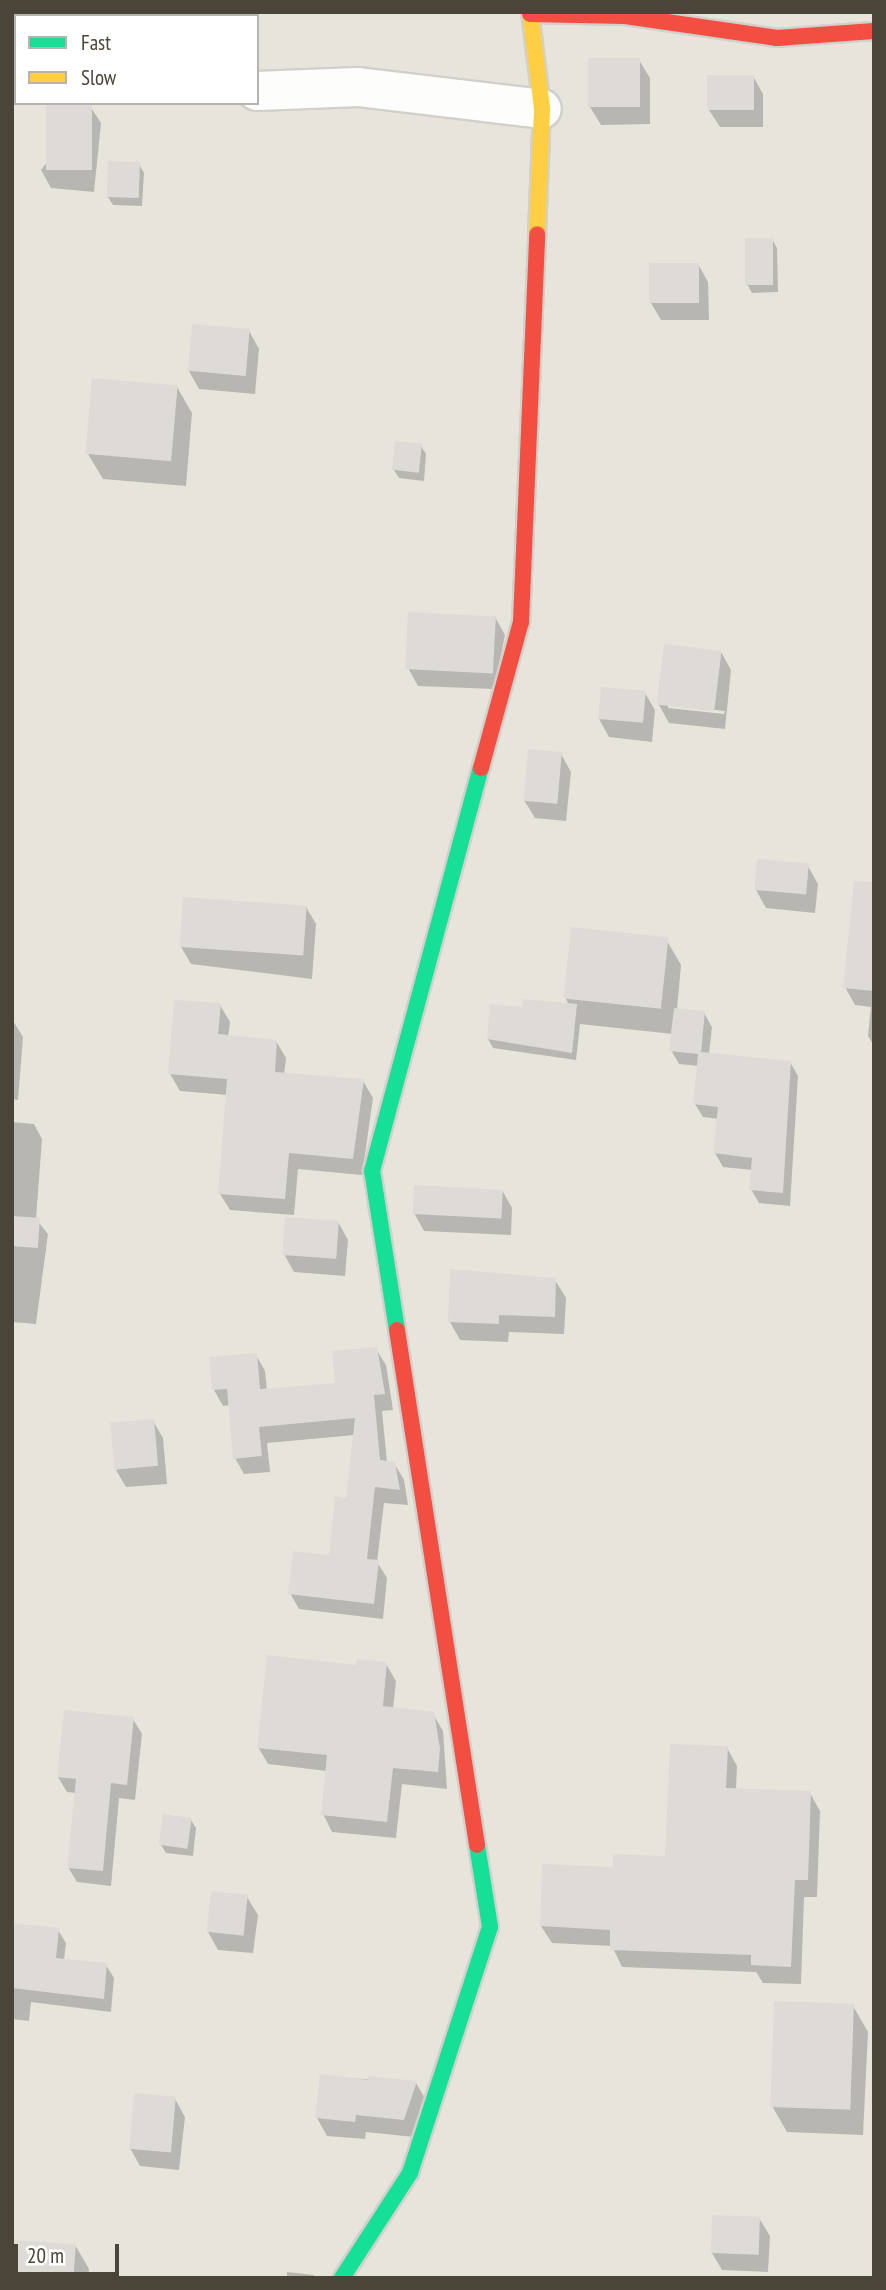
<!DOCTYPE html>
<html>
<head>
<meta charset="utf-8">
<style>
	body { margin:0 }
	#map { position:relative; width:886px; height:2290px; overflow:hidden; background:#f4f2ee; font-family:"PT Sans Narrow",sans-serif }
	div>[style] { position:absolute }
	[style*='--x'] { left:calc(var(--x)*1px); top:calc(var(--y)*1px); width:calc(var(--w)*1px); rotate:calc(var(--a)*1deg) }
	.residential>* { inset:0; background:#e7e4dc }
	.shadow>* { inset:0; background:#0003 }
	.building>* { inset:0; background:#dedbd6; transform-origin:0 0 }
	.roads { filter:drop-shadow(2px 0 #d2d0cb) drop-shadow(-2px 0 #d2d0cb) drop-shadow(0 2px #d2d0cb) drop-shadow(0 -2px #d2d0cb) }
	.street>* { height:38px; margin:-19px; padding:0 19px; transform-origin:19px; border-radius:19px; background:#fdfdfc }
	.fast>* { height:16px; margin:-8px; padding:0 8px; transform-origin:8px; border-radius:8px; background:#16e098 }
	.slow>* { height:16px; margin:-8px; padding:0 8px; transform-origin:8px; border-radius:8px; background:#ffcf43 }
	.jam>* { height:16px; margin:-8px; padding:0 8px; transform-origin:8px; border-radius:8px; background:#f24e42 }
	span { translate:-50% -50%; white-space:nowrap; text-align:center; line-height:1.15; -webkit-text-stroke:5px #fff; paint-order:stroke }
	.frame { position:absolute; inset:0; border:14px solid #4b4439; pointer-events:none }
	.legend { position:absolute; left:14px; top:14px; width:245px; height:91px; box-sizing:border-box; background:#fff; border:2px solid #b7b4b0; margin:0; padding:9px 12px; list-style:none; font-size:21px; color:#4b4439 }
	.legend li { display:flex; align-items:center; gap:14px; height:35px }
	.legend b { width:35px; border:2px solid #b7b4b0 }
	.scale { position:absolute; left:14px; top:2244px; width:105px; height:32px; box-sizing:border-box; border:4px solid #4b4439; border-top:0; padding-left:9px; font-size:21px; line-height:24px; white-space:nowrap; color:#4b4439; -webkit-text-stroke:5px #fff; paint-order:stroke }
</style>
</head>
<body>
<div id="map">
	<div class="residential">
		<div style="clip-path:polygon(evenodd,12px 12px,874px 12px,874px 2278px,12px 2278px,12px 12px,16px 16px,257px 16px,257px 103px,16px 103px,16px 16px)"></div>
	</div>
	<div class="shadow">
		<div style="clip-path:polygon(12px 12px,60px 12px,16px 16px,16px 70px)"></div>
		<div style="clip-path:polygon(639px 60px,650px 78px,650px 124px,601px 125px,590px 107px)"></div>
		<div style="clip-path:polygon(753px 76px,763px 94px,763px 127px,720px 127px,709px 110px)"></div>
		<div style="clip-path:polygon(90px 106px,101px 123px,94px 192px,51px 188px,41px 170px)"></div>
		<div style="clip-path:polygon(139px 164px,144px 173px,142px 206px,113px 205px,108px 197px)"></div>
		<div style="clip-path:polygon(772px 239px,777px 248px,778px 292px,752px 293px,747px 284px)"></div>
		<div style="clip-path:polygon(698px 264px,708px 282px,709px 320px,661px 320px,651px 303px)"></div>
		<div style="clip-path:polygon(249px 331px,259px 349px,255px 394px,199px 389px,189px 371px)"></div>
		<div style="clip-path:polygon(177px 387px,192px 413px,186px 486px,103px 479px,88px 454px)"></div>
		<div style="clip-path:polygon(421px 446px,426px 454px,424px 481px,399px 478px,394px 470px)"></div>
		<div style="clip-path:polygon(495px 617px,505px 635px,494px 689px,418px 686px,408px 668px)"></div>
		<div style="clip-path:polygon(evenodd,721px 652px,731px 670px,725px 729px,669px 723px,659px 705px,721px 652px,668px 705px,725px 711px,724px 714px,668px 708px,668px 705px)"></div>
		<div style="clip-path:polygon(645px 693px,655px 710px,652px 742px,609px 737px,599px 719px)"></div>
		<div style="clip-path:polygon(561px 754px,571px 772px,566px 821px,535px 818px,524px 800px)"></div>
		<div style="clip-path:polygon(874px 862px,874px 1046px,868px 1036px,871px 1007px,855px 1005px,845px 987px,866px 933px)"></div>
		<div style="clip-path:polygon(808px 866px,818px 884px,815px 913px,766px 908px,756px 890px)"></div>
		<div style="clip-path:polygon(306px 907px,316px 924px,312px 979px,191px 964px,181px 947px)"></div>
		<div style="clip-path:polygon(666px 939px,681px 965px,677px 1010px,704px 1013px,712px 1027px,709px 1054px,790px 1062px,798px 1076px,790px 1206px,759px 1203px,751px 1189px,753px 1170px,723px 1167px,715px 1153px,719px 1119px,703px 1117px,695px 1104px,699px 1066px,679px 1064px,671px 1050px,673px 1034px,580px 1024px,576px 1060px,493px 1048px,488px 1039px,523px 1009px,569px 1005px,566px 999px)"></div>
		<div style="clip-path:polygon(220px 1005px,230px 1022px,228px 1037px,276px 1041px,286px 1058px,284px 1075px,363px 1081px,373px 1098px,362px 1175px,298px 1169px,294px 1215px,230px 1210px,220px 1194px,228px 1095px,180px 1091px,170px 1074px)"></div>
		<div style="clip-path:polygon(12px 1019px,23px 1037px,18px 1100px,12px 1099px)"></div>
		<div style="clip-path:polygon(12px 1122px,34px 1124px,42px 1139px,36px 1219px,48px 1234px,36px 1324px,12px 1322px)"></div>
		<div style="clip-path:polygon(502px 1190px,512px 1208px,511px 1235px,424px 1231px,414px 1213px)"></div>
		<div style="clip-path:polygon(338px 1222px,348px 1240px,345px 1276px,294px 1272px,284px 1254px)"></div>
		<div style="clip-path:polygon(555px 1280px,566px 1298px,564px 1334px,509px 1332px,508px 1342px,460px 1340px,450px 1322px)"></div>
		<div style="clip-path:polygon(376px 1349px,386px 1365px,393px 1410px,382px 1411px,387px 1462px,394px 1463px,404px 1480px,408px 1505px,384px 1503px,377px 1562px,387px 1578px,383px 1619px,299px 1609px,290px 1593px,331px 1557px,348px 1500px,355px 1435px,267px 1443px,270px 1472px,244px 1474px,235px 1458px,231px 1405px,223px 1406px,214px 1390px,256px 1355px,265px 1371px,267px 1391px,337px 1384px)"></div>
		<div style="clip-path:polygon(153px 1421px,163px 1438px,167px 1484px,126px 1487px,116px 1470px)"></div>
		<div style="clip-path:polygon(386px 1664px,396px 1681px,393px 1709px,433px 1714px,443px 1731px,447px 1789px,402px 1784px,396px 1838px,332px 1832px,323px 1814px,327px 1771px,268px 1764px,258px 1747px,358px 1667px)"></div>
		<div style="clip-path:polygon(133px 1719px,142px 1734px,135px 1800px,119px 1798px,111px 1886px,77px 1882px,68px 1867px,76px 1793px,67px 1792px,58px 1777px)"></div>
		<div style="clip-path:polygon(727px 1748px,737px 1766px,736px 1790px,810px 1793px,820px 1811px,817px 1897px,804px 1897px,801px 1984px,763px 1983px,756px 1972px,622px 1967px,612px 1946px,552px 1943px,541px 1926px,614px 1869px,667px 1858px)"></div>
		<div style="clip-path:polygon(191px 1820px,196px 1828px,193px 1856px,166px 1853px,161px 1845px)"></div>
		<div style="clip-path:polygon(247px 1897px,258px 1915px,253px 1953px,218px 1950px,208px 1932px)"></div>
		<div style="clip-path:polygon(12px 1925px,58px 1930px,66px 1943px,64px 1960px,106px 1965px,114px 1978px,111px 2012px,31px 2002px,29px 2021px,12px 2019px)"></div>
		<div style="clip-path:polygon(853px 2006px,868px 2032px,863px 2135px,787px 2132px,772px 2106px)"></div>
		<div style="clip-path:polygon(322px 2076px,416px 2083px,426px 2100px,414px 2137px,366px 2132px,365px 2139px,327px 2136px,317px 2118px)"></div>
		<div style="clip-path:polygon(175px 2099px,185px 2117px,179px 2170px,140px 2166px,130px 2148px)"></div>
		<div style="clip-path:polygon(759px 2218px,770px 2236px,768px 2272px,722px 2270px,712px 2253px)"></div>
		<div style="clip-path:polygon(75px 2245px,89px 2269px,88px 2278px,12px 2278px)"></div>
		<div style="clip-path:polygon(287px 2272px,314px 2275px,315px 2278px,287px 2278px)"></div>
	</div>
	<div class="building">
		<div style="left:588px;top:58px;width:52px;height:49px"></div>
		<div style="left:707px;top:75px;width:47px;height:35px"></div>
		<div style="left:46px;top:103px;width:46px;height:67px"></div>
		<div style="left:108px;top:161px;width:32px;height:36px;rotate:2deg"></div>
		<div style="left:745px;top:238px;width:28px;height:47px"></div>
		<div style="left:649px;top:263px;width:50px;height:40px"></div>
		<div style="left:192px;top:324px;width:58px;height:47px;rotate:5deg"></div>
		<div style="left:92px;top:378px;width:86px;height:76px;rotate:5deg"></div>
		<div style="left:395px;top:441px;width:27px;height:29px;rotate:6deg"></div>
		<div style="left:408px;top:612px;width:88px;height:57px;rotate:3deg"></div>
		<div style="left:664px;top:644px;width:58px;height:61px;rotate:7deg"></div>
		<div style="left:601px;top:687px;width:45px;height:32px;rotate:5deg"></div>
		<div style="left:528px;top:749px;width:34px;height:52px;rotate:5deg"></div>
		<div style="left:757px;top:859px;width:52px;height:31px;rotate:5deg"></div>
		<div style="clip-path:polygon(854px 881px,874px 882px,874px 991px,843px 988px)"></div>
		<div style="left:183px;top:897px;width:124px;height:50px;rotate:4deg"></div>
		<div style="left:571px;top:927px;width:98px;height:72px;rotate:6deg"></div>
		<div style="clip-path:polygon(523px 999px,577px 1004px,572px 1053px,487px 1039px,490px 1004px,522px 1007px)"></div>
		<div style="clip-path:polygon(174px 1000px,221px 1003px,218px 1034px,277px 1040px,275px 1072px,364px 1079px,353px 1159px,289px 1153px,285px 1199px,218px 1194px,227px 1079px,168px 1074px)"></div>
		<div style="clip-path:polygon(674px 1008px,705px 1011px,701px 1052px,791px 1061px,783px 1193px,749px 1190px,752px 1158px,713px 1153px,718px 1107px,693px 1104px,698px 1054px,669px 1051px)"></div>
		<div style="left:414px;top:1185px;width:89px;height:29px;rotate:3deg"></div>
		<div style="left:12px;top:1216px;width:28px;height:30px;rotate:4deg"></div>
		<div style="left:285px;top:1217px;width:54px;height:38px;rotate:4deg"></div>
		<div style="clip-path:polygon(450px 1269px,556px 1278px,555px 1317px,499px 1315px,499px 1324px,448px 1322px)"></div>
		<div style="clip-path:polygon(377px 1347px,385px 1394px,374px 1395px,380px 1460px,395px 1462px,400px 1490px,375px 1487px,367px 1559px,379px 1560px,374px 1604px,288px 1594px,293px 1551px,329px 1555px,335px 1496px,346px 1498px,355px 1418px,259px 1427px,262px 1456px,233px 1459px,227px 1389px,212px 1390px,209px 1357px,257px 1353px,260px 1389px,335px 1383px,332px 1351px)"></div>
		<div style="left:154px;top:1419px;width:47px;height:44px;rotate:85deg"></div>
		<div style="clip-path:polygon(267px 1655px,356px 1665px,357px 1659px,387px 1662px,383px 1706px,434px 1712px,440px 1749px,438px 1772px,393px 1768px,387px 1822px,321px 1815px,327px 1755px,257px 1748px)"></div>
		<div style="clip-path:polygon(64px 1710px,134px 1717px,127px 1785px,111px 1783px,103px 1871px,67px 1868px,76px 1779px,57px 1777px)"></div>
		<div style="clip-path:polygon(670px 1744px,728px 1746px,726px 1788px,811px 1791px,808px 1880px,795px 1880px,791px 1967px,751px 1965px,751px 1955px,610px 1950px,610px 1930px,540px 1926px,542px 1864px,613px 1867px,613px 1854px,665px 1856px)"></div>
		<div style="left:163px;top:1814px;width:29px;height:31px;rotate:8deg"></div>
		<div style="left:211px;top:1891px;width:37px;height:41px;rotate:6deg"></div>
		<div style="clip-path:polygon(12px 1923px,59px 1928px,56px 1958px,107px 1963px,104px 1999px,12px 1988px)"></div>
		<div style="left:774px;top:2001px;width:80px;height:106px;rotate:2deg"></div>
		<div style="clip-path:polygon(320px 2074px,368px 2080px,368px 2076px,417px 2081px,404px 2120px,356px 2115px,355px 2122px,315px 2118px)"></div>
		<div style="left:134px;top:2093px;width:42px;height:56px;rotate:5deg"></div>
		<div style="left:712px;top:2215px;width:48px;height:38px;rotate:2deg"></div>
		<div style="left:12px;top:2240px;width:64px;height:38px;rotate:4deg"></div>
	</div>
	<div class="roads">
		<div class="street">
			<div style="--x:12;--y:83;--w:4;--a:0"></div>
			<div style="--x:257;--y:91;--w:101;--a:-2.3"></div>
			<div style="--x:358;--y:87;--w:185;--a:6.8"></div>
		</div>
		<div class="fast">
			<div style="--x:397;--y:1330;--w:161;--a:-98.9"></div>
			<div style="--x:372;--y:1171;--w:417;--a:-74.9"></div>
			<div style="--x:342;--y:2278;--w:125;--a:-57.1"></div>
			<div style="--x:410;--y:2173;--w:259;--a:-72"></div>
			<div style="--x:490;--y:1927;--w:83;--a:-99"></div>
		</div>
		<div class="slow">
			<div style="--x:530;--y:12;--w:98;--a:82.9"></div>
			<div style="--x:542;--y:109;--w:125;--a:92.3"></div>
		</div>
		<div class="jam">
			<div style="--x:530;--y:14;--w:95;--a:1.2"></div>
			<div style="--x:625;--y:16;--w:154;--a:8.2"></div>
			<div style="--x:777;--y:38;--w:97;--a:-4.1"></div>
			<div style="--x:481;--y:768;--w:151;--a:-74.7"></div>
			<div style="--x:521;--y:622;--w:388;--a:-87.6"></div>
			<div style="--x:397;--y:1330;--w:521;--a:81.17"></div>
		</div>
	</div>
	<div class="frame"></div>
	<ul class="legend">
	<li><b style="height:9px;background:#16e098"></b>Fast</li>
	<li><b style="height:9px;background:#ffcf43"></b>Slow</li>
	</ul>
	<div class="scale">20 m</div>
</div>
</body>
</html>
